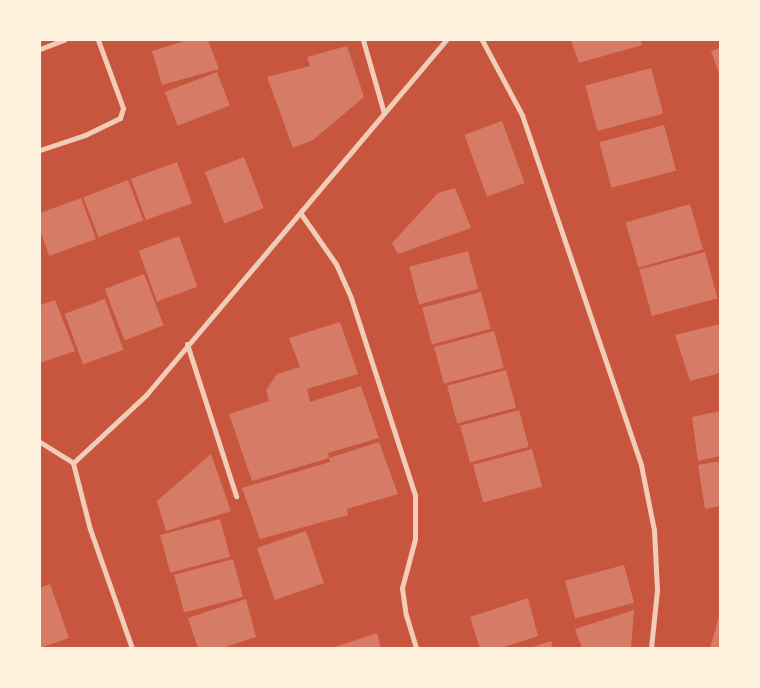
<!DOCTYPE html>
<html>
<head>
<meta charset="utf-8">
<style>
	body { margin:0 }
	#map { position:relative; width:760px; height:688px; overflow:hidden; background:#c8553d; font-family:"DejaVu Sans",sans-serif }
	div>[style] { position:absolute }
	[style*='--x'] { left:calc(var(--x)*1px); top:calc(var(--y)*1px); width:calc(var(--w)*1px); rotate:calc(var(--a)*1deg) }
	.building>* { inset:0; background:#d67c66; transform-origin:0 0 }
	.minor>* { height:5px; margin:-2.5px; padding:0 2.5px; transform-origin:2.5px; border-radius:2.5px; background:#f1ccb7 }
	span { translate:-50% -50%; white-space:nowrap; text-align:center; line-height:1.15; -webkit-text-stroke:4.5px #fff3e0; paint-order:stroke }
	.frame { position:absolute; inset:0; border:41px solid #fff3e0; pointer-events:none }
</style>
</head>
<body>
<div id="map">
	<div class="building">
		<div style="clip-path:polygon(187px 40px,208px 40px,219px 69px,162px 85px,152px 51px)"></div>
		<div style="clip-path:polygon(571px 40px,641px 40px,642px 45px,579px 63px)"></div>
		<div style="clip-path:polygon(347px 46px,364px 97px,313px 140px,293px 148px,267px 77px,310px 66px,307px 57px)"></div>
		<div style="clip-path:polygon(720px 48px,720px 76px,711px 51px)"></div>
		<div style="left:651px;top:68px;width:47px;height:68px;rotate:75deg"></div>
		<div style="left:217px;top:72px;width:36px;height:56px;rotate:69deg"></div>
		<div style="left:502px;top:121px;width:66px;height:40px;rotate:70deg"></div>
		<div style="left:664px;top:125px;width:47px;height:67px;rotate:75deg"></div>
		<div style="left:244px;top:157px;width:55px;height:42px;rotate:69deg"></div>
		<div style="left:177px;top:162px;width:44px;height:49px;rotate:70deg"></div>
		<div style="left:128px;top:180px;width:43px;height:48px;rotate:69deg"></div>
		<div style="clip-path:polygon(455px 188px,471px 228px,398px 254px,392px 243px,438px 193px)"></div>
		<div style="clip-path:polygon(81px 198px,96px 239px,49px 256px,40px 229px,40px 213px)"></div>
		<div style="left:690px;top:204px;width:47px;height:67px;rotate:74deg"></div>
		<div style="left:179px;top:236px;width:54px;height:43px;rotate:70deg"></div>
		<div style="left:468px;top:251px;width:39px;height:61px;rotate:75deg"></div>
		<div style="left:705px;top:252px;width:48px;height:68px;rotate:75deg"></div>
		<div style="left:144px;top:274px;width:55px;height:42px;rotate:69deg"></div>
		<div style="left:481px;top:292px;width:38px;height:61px;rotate:75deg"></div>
		<div style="left:105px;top:299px;width:54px;height:43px;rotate:70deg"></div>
		<div style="clip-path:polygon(55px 300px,75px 351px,40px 363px,40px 305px)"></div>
		<div style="clip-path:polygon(340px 322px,358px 374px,307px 389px,310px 402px,361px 386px,379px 438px,328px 453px,329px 458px,252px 481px,229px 414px,269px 401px,266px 390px,277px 374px,300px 367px,289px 338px)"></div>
		<div style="clip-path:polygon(720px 324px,720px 373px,690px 381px,675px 335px)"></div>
		<div style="left:494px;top:331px;width:38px;height:62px;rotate:75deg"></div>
		<div style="left:506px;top:370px;width:39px;height:61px;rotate:75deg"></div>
		<div style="left:519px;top:410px;width:38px;height:61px;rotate:75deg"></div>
		<div style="clip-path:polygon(720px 411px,720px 456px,698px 461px,692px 417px)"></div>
		<div style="clip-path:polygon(379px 442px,398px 494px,347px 509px,348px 515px,260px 539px,242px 488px,330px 462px,329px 458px)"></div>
		<div style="left:532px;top:449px;width:39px;height:61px;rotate:75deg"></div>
		<div style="clip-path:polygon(211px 454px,231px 511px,166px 531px,157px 501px)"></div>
		<div style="clip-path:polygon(720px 461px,720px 506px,705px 509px,698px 465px)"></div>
		<div style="left:220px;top:519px;width:39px;height:62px;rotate:75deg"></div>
		<div style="left:306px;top:531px;width:55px;height:52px;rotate:71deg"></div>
		<div style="left:233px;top:559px;width:39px;height:61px;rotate:75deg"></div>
		<div style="left:624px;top:565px;width:39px;height:61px;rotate:75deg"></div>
		<div style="clip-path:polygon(50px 584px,69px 638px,40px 648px,40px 588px)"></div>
		<div style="clip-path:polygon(528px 598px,538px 636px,501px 648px,480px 648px,470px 617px)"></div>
		<div style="clip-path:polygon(246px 599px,256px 637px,222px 648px,198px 648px,188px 618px)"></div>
		<div style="clip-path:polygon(634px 610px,631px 648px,582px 648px,575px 629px)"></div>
		<div style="clip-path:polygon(719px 616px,720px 648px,710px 648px)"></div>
		<div style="clip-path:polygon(377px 633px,381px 648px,332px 648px)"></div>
		<div style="clip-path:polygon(551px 641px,553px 648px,530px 648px)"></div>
	</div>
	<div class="minor">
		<div style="--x:363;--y:40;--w:76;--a:74"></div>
		<div style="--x:482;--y:40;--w:85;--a:61.9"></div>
		<div style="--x:522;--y:115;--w:370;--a:71.2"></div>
		<div style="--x:641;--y:465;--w:66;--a:78.7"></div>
		<div style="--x:654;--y:530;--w:60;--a:87.1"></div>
		<div style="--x:657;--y:590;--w:58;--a:95.9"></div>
		<div style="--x:40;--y:49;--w:26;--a:-21"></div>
		<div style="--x:40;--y:150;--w:47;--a:-18.4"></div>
		<div style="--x:85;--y:135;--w:39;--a:-26"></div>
		<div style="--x:120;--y:118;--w:10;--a:-73"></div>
		<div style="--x:123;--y:108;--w:72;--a:-110.2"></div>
		<div style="--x:301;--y:214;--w:61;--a:55"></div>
		<div style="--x:336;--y:264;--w:37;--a:66"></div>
		<div style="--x:351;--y:298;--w:207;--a:72"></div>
		<div style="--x:415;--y:495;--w:44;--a:90"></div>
		<div style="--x:415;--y:539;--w:51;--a:104.9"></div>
		<div style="--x:402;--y:588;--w:27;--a:82"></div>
		<div style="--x:406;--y:615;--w:34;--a:73"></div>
		<div style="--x:187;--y:344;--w:160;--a:72.1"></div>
		<div style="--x:40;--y:442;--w:39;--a:32"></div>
		<div style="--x:73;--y:463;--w:68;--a:75.6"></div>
		<div style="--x:90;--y:529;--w:126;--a:70.6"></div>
		<div style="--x:73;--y:463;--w:100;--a:-43"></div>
		<div style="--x:146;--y:395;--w:465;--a:-49.8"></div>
	</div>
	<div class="frame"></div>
</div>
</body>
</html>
